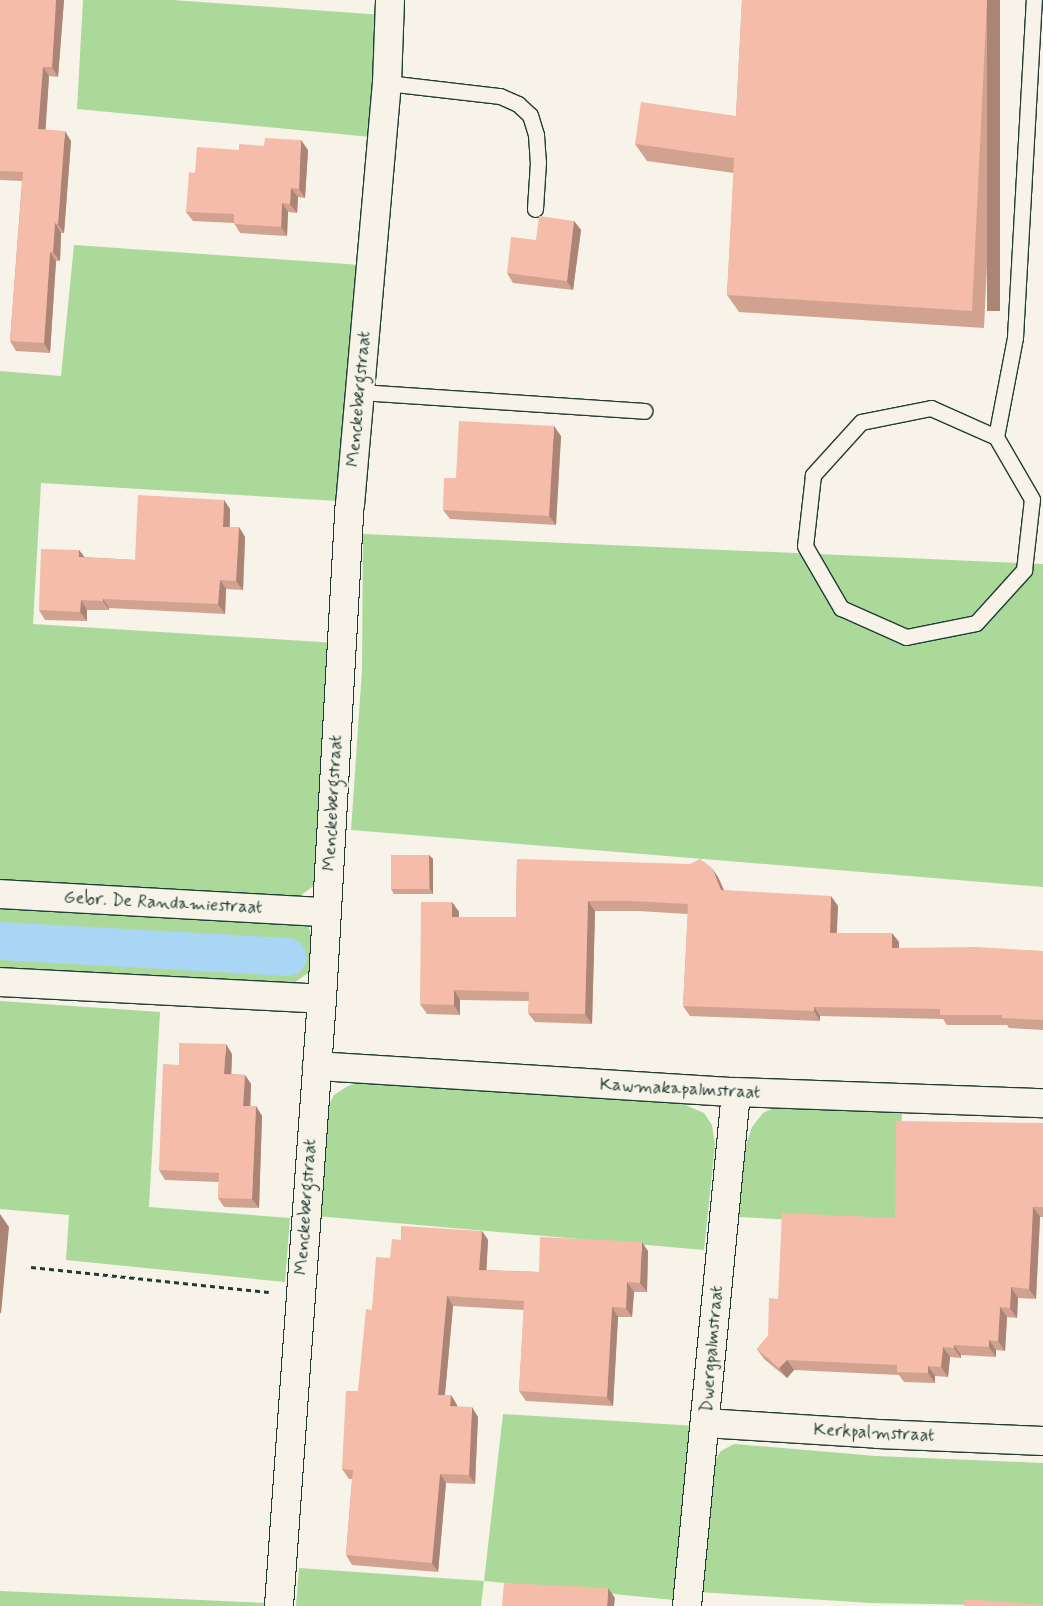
<!DOCTYPE html>
<html>
<head>
<meta charset="utf-8">
<style>
	body { margin:0 }
	#map { position:relative; width:1043px; height:1606px; overflow:hidden; background:#f7f3e8; font-family:Mynerve,sans-serif }
	div>[style] { position:absolute }
	[style*='--x'] { left:calc(var(--x)*1px); top:calc(var(--y)*1px); width:calc(var(--w)*1px); rotate:calc(var(--a)*1deg) }
	.green>* { inset:0; background:#abd999 }
	.canal>* { height:38px; margin:-19px; padding:0 19px; transform-origin:19px; border-radius:19px; background:#aad6f6 }
	.path>* { height:3px; margin-top:-1.5px; transform-origin:0; background:repeating-linear-gradient(90deg,#1f3d34 0 5px,transparent 0 9px) }
	.roads { filter:drop-shadow(1px 0 #1f3d34) drop-shadow(-1px 0 #1f3d34) drop-shadow(0 1px #1f3d34) drop-shadow(0 -1px #1f3d34) }
	.lane>* { height:15px; margin:-7.5px; padding:0 7.5px; transform-origin:7.5px; border-radius:7.5px; background:#f7f3e8 }
	.street>* { height:28px; margin:-14px; padding:0 14px; transform-origin:14px; border-radius:14px; background:#f7f3e8 }
	.wall>* { inset:0; background:#d2a291 }
	.shaded-wall>* { inset:0; background:#ab8476; transform-origin:0 0 }
	.building>* { inset:0; background:#f4bca9; transform-origin:0 0 }
	span { translate:-50% -50%; white-space:nowrap; text-align:center; line-height:1.15; -webkit-text-stroke:5px #f7f3e8; paint-order:stroke }
	.street-label { font-size:18px; color:#1f3d34 }
</style>
</head>
<body>
<div id="map">
	<div class="green">
		<div style="clip-path:polygon(83px 0,173px 0,383px 15px,371px 137px,77px 109px)"></div>
		<div style="clip-path:polygon(74px 245px,361px 265px,338px 501px,41px 483px,33px 624px,336px 643px,316px 884px,300px 896px,282px 899px,0 881px,0 371px,61px 376px)"></div>
		<div style="clip-path:polygon(363px 534px,1043px 564px,1043px 887px,351px 830px,362px 670px)"></div>
		<div style="clip-path:polygon(0 905px,291px 922px,308px 926px,313px 939px,311px 971px,291px 985px,0 969px)"></div>
		<div style="clip-path:polygon(0 1001px,160px 1012px,149px 1207px,290px 1218px,285px 1282px,66px 1260px,69px 1215px,0 1209px)"></div>
		<div style="clip-path:polygon(362px 1082px,683px 1104px,704px 1113px,712px 1125px,715px 1145px,704px 1250px,316px 1216px,325px 1113px,334px 1095px,348px 1086px)"></div>
		<div style="clip-path:polygon(778px 1106px,902px 1112px,897px 1225px,739px 1217px,745px 1148px,752px 1127px,763px 1113px)"></div>
		<div style="clip-path:polygon(503px 1414px,696px 1426px,674px 1600px,484px 1581px,481px 1606px,296px 1606px,299px 1568px,484px 1581px)"></div>
		<div style="clip-path:polygon(734px 1444px,876px 1456px,1043px 1463px,1043px 1606px,870px 1603px,698px 1592px,711px 1466px,721px 1451px)"></div>
		<div style="clip-path:polygon(0 1591px,267px 1603px,266px 1606px,0 1606px)"></div>
	</div>
	<div class="canal">
		<div style="--x:0;--y:941;--w:288;--a:3.2"></div>
	</div>
	<div class="path">
		<div style="--x:31;--y:1267;--w:239;--a:6"></div>
	</div>
	<div class="roads">
		<div class="lane">
			<div style="--x:387;--y:83;--w:114;--a:6.6"></div>
			<div style="--x:500;--y:96;--w:20;--a:24"></div>
			<div style="--x:518;--y:104;--w:16;--a:43"></div>
			<div style="--x:530;--y:115;--w:21;--a:73"></div>
			<div style="--x:536;--y:135;--w:27;--a:86"></div>
			<div style="--x:538;--y:162;--w:47;--a:93.7"></div>
			<div style="--x:360;--y:392;--w:285;--a:3.8"></div>
			<div style="--x:996;--y:437;--w:71;--a:-156"></div>
			<div style="--x:931;--y:408;--w:71;--a:168.7"></div>
			<div style="--x:861;--y:422;--w:72;--a:132.2"></div>
			<div style="--x:813;--y:475;--w:71;--a:96.4"></div>
			<div style="--x:805;--y:546;--w:72;--a:59.9"></div>
			<div style="--x:841;--y:608;--w:71;--a:24"></div>
			<div style="--x:906;--y:637;--w:71;--a:-11.3"></div>
			<div style="--x:976;--y:623;--w:72;--a:-47.8"></div>
			<div style="--x:1024;--y:570;--w:71;--a:-83.6"></div>
			<div style="--x:1032;--y:499;--w:72;--a:-120.1"></div>
			<div style="--x:996;--y:437;--w:102;--a:-79.2"></div>
			<div style="--x:1015;--y:337;--w:338;--a:-86.8"></div>
		</div>
		<div class="street">
			<div style="--x:0;--y:894;--w:326;--a:3.2"></div>
			<div style="--x:0;--y:982;--w:322;--a:3"></div>
			<div style="--x:317;--y:1066;--w:420;--a:3.6"></div>
			<div style="--x:736;--y:1092;--w:307;--a:2.1"></div>
			<div style="--x:705;--y:1423;--w:173;--a:3.6"></div>
			<div style="--x:878;--y:1434;--w:165;--a:2.4"></div>
			<div style="--x:279;--y:1606;--w:609;--a:-85.95"></div>
			<div style="--x:322;--y:999;--w:495;--a:-86.8"></div>
			<div style="--x:350;--y:505;--w:424;--a:-85"></div>
			<div style="--x:387;--y:83;--w:83;--a:-87.9"></div>
			<div style="--x:687;--y:1606;--w:516;--a:-84.55"></div>
		</div>
	</div>
	<div class="wall">
		<div style="clip-path:polygon(0 0,64px 0,58px 77px,49px 76px,45px 130px,71px 141px,64px 233px,61px 233px,60px 261px,56px 261px,50px 353px,16px 351px,10px 341px,22px 181px,0 180px)"></div>
		<div style="clip-path:polygon(742px 0,1000px 0,984px 328px,739px 312px,727px 295px,734px 173px,647px 161px,635px 144px,736px 116px)"></div>
		<div style="clip-path:polygon(239px 150px,308px 150px,305px 198px,298px 197px,297px 213px,288px 212px,287px 236px,240px 233px,234px 223px,193px 221px,186px 212px,195px 173px)"></div>
		<div style="clip-path:polygon(574px 221px,581px 230px,573px 290px,513px 283px,507px 273px,536px 240px)"></div>
		<div style="clip-path:polygon(561px 436px,556px 525px,450px 519px,443px 510px,456px 478px)"></div>
		<div style="clip-path:polygon(224px 500px,230px 509px,230px 527px,239px 527px,245px 537px,243px 590px,226px 589px,225px 614px,109px 608px,109px 610px,87px 610px,87px 621px,45px 620px,39px 610px,79px 550px,84px 557px,135px 560px)"></div>
		<div style="clip-path:polygon(429px 855px,433px 859px,433px 894px,394px 894px,391px 889px)"></div>
		<div style="clip-path:polygon(517px 859px,718px 877px,724px 890px,838px 906px,837px 933px,899px 942px,899px 948px,1043px 951px,1043px 1030px,1009px 1028px,1007px 1025px,947px 1025px,943px 1019px,820px 1016px,820px 1021px,690px 1016px,683px 1006px,688px 914px,638px 911px,595px 911px,592px 1024px,535px 1022px,528px 1013px,529px 1001px,460px 1000px,460px 1015px,427px 1014px,420px 1004px,452px 902px,459px 912px,459px 917px,516px 917px)"></div>
		<div style="clip-path:polygon(232px 1054px,231px 1074px,245px 1075px,251px 1084px,250px 1106px,256px 1106px,262px 1116px,259px 1208px,224px 1207px,218px 1198px,219px 1182px,165px 1180px,159px 1170px,179px 1065px)"></div>
		<div style="clip-path:polygon(1043px 1123px,1043px 1217px,1040px 1217px,1036px 1299px,1018px 1298px,1017px 1318px,1007px 1317px,1005px 1351px,996px 1350px,996px 1357px,961px 1355px,961px 1358px,950px 1357px,948px 1377px,935px 1376px,935px 1383px,904px 1382px,899px 1375px,794px 1370px,787px 1378px,764px 1359px,757px 1349px,768px 1336px,778px 1299px,895px 1218px)"></div>
		<div style="clip-path:polygon(482px 1231px,488px 1240px,486px 1270px,539px 1272px,648px 1251px,647px 1292px,634px 1292px,632px 1317px,618px 1317px,613px 1406px,526px 1401px,519px 1391px,524px 1310px,453px 1306px,445px 1395px,451px 1395px,457px 1405px,457px 1406px,478px 1417px,475px 1484px,446px 1483px,438px 1572px,352px 1565px,346px 1555px,352px 1479px,349px 1479px,342px 1469px,358px 1391px,372px 1310px,390px 1258px,401px 1240px)"></div>
	</div>
	<div class="shaded-wall">
		<div style="clip-path:polygon(56px 0,64px 0,58px 77px,52px 67px)"></div>
		<div style="left:987px;top:0;width:13px;height:311px"></div>
		<div style="clip-path:polygon(43px 67px,49px 76px,45px 139px,38px 129px)"></div>
		<div style="clip-path:polygon(65px 131px,71px 141px,64px 233px,58px 224px)"></div>
		<div style="clip-path:polygon(301px 140px,308px 150px,305px 198px,299px 189px)"></div>
		<div style="clip-path:polygon(291px 188px,298px 197px,297px 213px,290px 204px)"></div>
		<div style="clip-path:polygon(282px 203px,288px 212px,287px 236px,281px 227px)"></div>
		<div style="clip-path:polygon(574px 221px,581px 230px,573px 290px,567px 281px)"></div>
		<div style="clip-path:polygon(55px 223px,61px 233px,60px 261px,53px 252px)"></div>
		<div style="clip-path:polygon(50px 252px,56px 261px,50px 353px,44px 343px)"></div>
		<div style="clip-path:polygon(554px 426px,561px 436px,556px 525px,549px 516px)"></div>
		<div style="clip-path:polygon(224px 500px,230px 509px,229px 536px,223px 527px)"></div>
		<div style="clip-path:polygon(239px 527px,245px 537px,243px 590px,236px 581px)"></div>
		<div style="clip-path:polygon(79px 550px,86px 559px,79px 557px)"></div>
		<div style="clip-path:polygon(220px 580px,226px 589px,225px 614px,218px 604px)"></div>
		<div style="clip-path:polygon(103px 599px,109px 608px,109px 610px,103px 601px)"></div>
		<div style="clip-path:polygon(81px 600px,87px 610px,87px 621px,80px 612px)"></div>
		<div style="clip-path:polygon(429px 855px,433px 859px,433px 894px,430px 889px)"></div>
		<div style="clip-path:polygon(712px 868px,718px 877px,728px 900px,721px 890px)"></div>
		<div style="clip-path:polygon(831px 896px,838px 906px,836px 942px,830px 933px)"></div>
		<div style="clip-path:polygon(588px 901px,595px 911px,592px 1024px,585px 1014px)"></div>
		<div style="clip-path:polygon(452px 902px,459px 912px,459px 926px,452px 917px)"></div>
		<div style="clip-path:polygon(892px 933px,899px 942px,899px 958px,892px 948px)"></div>
		<div style="clip-path:polygon(454px 990px,460px 1000px,460px 1015px,454px 1005px)"></div>
		<div style="clip-path:polygon(814px 1007px,820px 1016px,820px 1021px,814px 1011px)"></div>
		<div style="clip-path:polygon(226px 1044px,232px 1054px,231px 1083px,224px 1074px)"></div>
		<div style="clip-path:polygon(245px 1075px,251px 1084px,250px 1115px,243px 1106px)"></div>
		<div style="clip-path:polygon(256px 1106px,262px 1116px,259px 1208px,252px 1199px)"></div>
		<div style="clip-path:polygon(1033px 1207px,1040px 1217px,1036px 1299px,1029px 1289px)"></div>
		<div style="clip-path:polygon(0 1214px,9px 1227px,1px 1314px,0 1312px)"></div>
		<div style="clip-path:polygon(482px 1231px,488px 1240px,486px 1280px,479px 1270px)"></div>
		<div style="clip-path:polygon(642px 1242px,648px 1251px,647px 1292px,640px 1283px)"></div>
		<div style="clip-path:polygon(627px 1282px,634px 1292px,632px 1317px,626px 1308px)"></div>
		<div style="clip-path:polygon(1011px 1287px,1018px 1298px,1017px 1318px,1010px 1308px)"></div>
		<div style="clip-path:polygon(447px 1296px,453px 1306px,444px 1404px,438px 1395px)"></div>
		<div style="clip-path:polygon(612px 1307px,618px 1317px,613px 1406px,607px 1397px)"></div>
		<div style="clip-path:polygon(1000px 1307px,1007px 1317px,1005px 1351px,998px 1341px)"></div>
		<div style="clip-path:polygon(989px 1340px,996px 1350px,996px 1357px,989px 1347px)"></div>
		<div style="clip-path:polygon(954px 1345px,961px 1355px,961px 1358px,954px 1348px)"></div>
		<div style="clip-path:polygon(943px 1347px,950px 1357px,948px 1377px,941px 1367px)"></div>
		<div style="clip-path:polygon(787px 1360px,794px 1370px,787px 1378px,779px 1368px)"></div>
		<div style="clip-path:polygon(928px 1366px,935px 1376px,935px 1383px,928px 1373px)"></div>
		<div style="clip-path:polygon(451px 1395px,457px 1405px,457px 1415px,450px 1406px)"></div>
		<div style="clip-path:polygon(472px 1407px,478px 1417px,475px 1484px,469px 1475px)"></div>
		<div style="clip-path:polygon(440px 1474px,446px 1483px,438px 1572px,432px 1563px)"></div>
		<div style="clip-path:polygon(608px 1588px,615px 1598px,614px 1606px,607px 1606px)"></div>
	</div>
	<div class="building">
		<div style="clip-path:polygon(0 0,56px 0,52px 67px,43px 67px,38px 129px,65px 131px,58px 224px,55px 223px,53px 252px,50px 252px,44px 343px,10px 341px,23px 172px,0 171px)"></div>
		<div style="clip-path:polygon(742px 0,987px 0,972px 311px,727px 295px,734px 158px,635px 144px,641px 102px,736px 116px)"></div>
		<div style="clip-path:polygon(265px 138px,301px 140px,299px 189px,291px 188px,290px 204px,282px 203px,281px 227px,234px 224px,234px 214px,186px 212px,189px 172px,195px 173px,197px 147px,239px 150px,239px 144px,264px 146px)"></div>
		<div style="clip-path:polygon(539px 216px,574px 221px,567px 281px,507px 273px,511px 237px,536px 240px)"></div>
		<div style="clip-path:polygon(459px 421px,554px 426px,549px 516px,443px 510px,444px 478px,456px 478px)"></div>
		<div style="clip-path:polygon(138px 495px,224px 500px,223px 527px,239px 527px,236px 581px,220px 580px,218px 604px,103px 599px,103px 601px,81px 600px,80px 612px,39px 610px,41px 549px,79px 550px,79px 557px,135px 560px)"></div>
		<div style="left:391px;top:855px;width:38px;height:34px"></div>
		<div style="clip-path:polygon(517px 859px,690px 864px,700px 859px,712px 868px,721px 890px,831px 896px,830px 933px,892px 933px,892px 948px,976px 947px,1043px 951px,1043px 1020px,1002px 1018px,1002px 1015px,940px 1015px,940px 1009px,814px 1007px,814px 1011px,683px 1006px,688px 904px,631px 901px,588px 901px,585px 1014px,528px 1013px,529px 992px,454px 990px,454px 1005px,420px 1004px,421px 902px,452px 902px,452px 917px,516px 917px)"></div>
		<div style="clip-path:polygon(179px 1043px,226px 1044px,224px 1074px,245px 1075px,243px 1106px,256px 1106px,252px 1199px,218px 1198px,219px 1173px,159px 1170px,163px 1064px,179px 1065px)"></div>
		<div style="clip-path:polygon(896px 1121px,1043px 1123px,1043px 1207px,1033px 1207px,1029px 1289px,1011px 1287px,1010px 1308px,1000px 1307px,998px 1341px,989px 1340px,989px 1347px,954px 1345px,954px 1348px,943px 1347px,941px 1367px,928px 1366px,928px 1373px,897px 1372px,897px 1365px,787px 1360px,779px 1368px,757px 1349px,768px 1336px,769px 1298px,778px 1299px,782px 1213px,895px 1218px)"></div>
		<div style="clip-path:polygon(401px 1226px,482px 1231px,479px 1270px,539px 1272px,540px 1237px,642px 1242px,640px 1283px,627px 1282px,626px 1308px,612px 1307px,607px 1397px,519px 1391px,524px 1301px,447px 1296px,438px 1395px,451px 1395px,450px 1406px,472px 1407px,469px 1475px,440px 1474px,432px 1563px,346px 1555px,353px 1470px,342px 1469px,346px 1391px,358px 1391px,366px 1309px,372px 1310px,376px 1257px,390px 1258px,392px 1239px,401px 1240px)"></div>
		<div style="clip-path:polygon(504px 1583px,608px 1588px,607px 1606px,502px 1606px)"></div>
		<div style="clip-path:polygon(965px 1599px,1043px 1605px,1043px 1606px,964px 1606px)"></div>
	</div>
	<div class="street-label">
		<span style="left:359px;top:399px;rotate:-85deg">Menckebergstraat</span>
		<span style="left:333px;top:803px;rotate:-87deg">Menckebergstraat</span>
		<span style="left:163px;top:903px;rotate:3deg">Gebr. De Randamiestraat</span>
		<span style="left:680px;top:1089px;rotate:3deg">Kawmakapalmstraat</span>
		<span style="left:306px;top:1207px;rotate:-86deg">Menckebergstraat</span>
		<span style="left:712px;top:1349px;rotate:-85deg">Dwergpalmstraat</span>
		<span style="left:874px;top:1433px;rotate:3deg">Kerkpalmstraat</span>
	</div>
</div>
</body>
</html>
